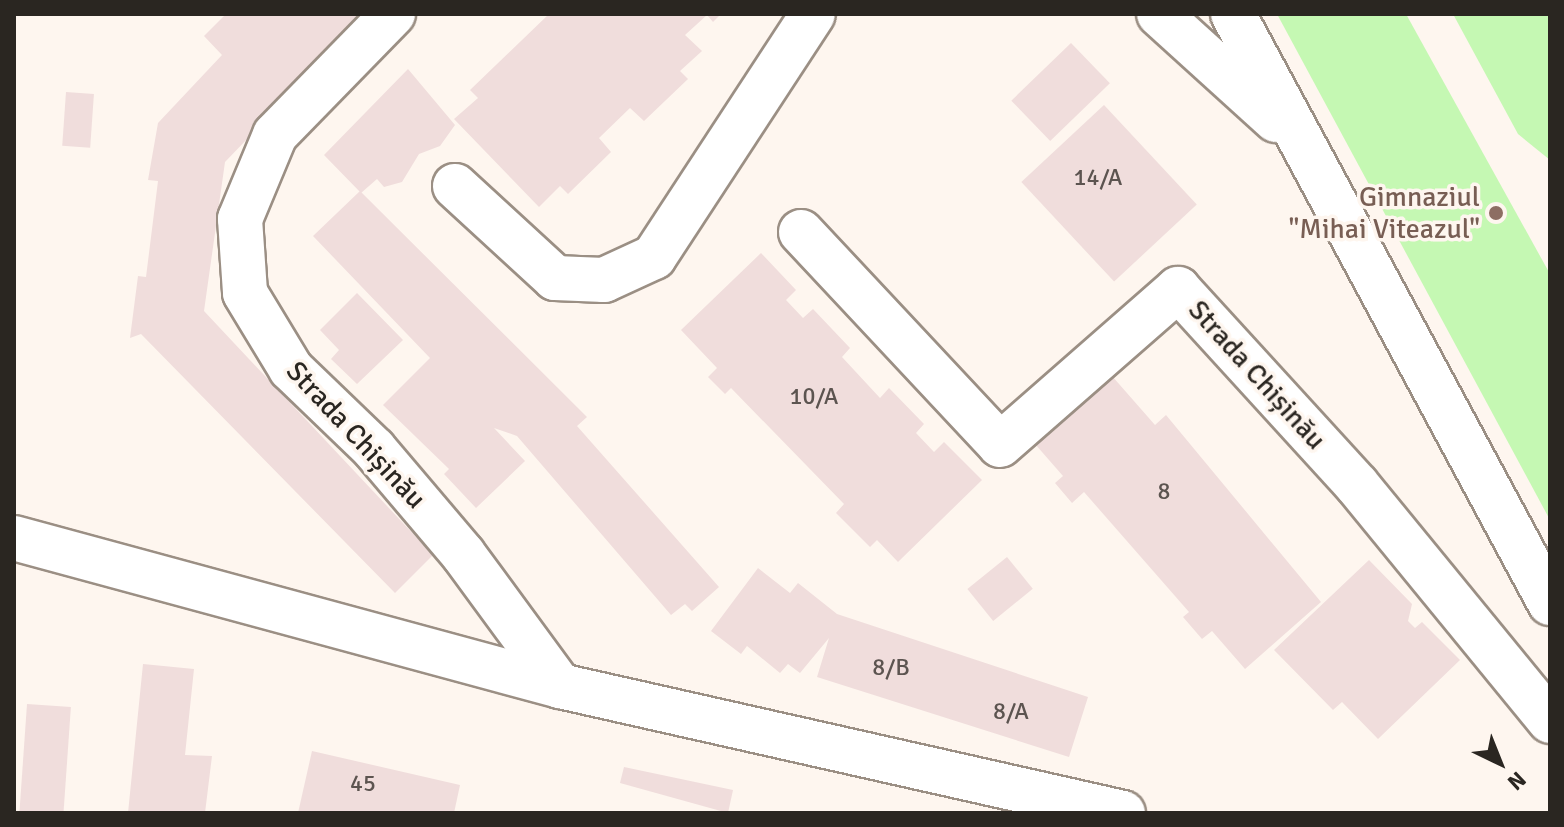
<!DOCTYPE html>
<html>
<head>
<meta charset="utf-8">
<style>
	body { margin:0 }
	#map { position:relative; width:1564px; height:827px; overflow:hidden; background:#fef6ef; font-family:Signika,sans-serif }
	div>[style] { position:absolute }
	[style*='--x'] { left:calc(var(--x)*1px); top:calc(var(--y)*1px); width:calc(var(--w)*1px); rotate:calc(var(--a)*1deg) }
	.green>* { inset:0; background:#c5f8b3 }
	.building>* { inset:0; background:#f0dddc; transform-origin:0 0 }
	.roads { filter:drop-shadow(2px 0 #9b8f84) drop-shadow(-2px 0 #9b8f84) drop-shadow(0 2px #9b8f84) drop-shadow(0 -2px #9b8f84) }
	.minor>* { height:44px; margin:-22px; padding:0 22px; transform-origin:22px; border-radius:22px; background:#fff }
	.dots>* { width:22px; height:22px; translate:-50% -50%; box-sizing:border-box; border:4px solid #fef6ef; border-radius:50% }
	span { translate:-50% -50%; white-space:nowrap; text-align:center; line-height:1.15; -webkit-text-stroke:7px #fef6ef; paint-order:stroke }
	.number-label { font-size:24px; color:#5c5450 }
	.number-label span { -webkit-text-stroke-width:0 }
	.education-label { font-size:28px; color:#785e54 }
	.right { translate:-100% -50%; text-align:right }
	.street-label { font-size:28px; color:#2a2621 }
	.frame { position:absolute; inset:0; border:16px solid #2a2621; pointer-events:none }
	.north { position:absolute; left:1460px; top:723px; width:80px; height:80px; -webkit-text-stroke:6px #fef6ef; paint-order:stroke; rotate:137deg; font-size:22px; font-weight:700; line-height:32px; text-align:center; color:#2a2621 }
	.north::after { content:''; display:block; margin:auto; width:28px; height:36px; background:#2a2621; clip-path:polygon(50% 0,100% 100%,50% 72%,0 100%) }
</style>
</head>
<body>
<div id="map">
	<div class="green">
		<div style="clip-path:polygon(1277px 14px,1406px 14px,1550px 274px,1550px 520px)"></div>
		<div style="clip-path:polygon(1453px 14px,1550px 14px,1550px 160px,1518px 134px)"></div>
	</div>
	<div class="building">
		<div style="clip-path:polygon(226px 14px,367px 14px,225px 162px,204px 311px,433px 555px,395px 593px,141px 334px,130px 338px,138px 276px,146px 277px,158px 181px,148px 180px,158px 123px,222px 55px,204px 36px)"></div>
		<div style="clip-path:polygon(549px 14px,721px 14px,713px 22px,707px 15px,685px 35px,702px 51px,680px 71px,688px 79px,644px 121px,630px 108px,599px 138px,611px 152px,568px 194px,560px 186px,539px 207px,454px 119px,478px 98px,470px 90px)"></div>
		<div style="left:1071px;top:43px;width:56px;height:83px;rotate:46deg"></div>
		<div style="clip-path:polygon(408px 69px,455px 125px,440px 146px,419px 154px,402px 182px,384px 187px,377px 179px,361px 193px,324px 155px)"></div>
		<div style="left:66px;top:92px;width:28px;height:54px;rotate:4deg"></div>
		<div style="left:1104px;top:105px;width:136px;height:113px;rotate:47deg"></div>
		<div style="clip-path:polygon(360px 191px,587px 417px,577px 426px,719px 587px,692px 611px,685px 604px,671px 615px,517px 436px,494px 428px,525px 461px,476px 508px,444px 474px,449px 469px,383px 405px,430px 358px,313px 236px)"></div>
		<div style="clip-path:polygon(761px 253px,796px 290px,786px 300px,803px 318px,813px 309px,850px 348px,842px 357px,880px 398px,889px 388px,924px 424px,916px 433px,934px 452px,944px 442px,982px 480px,898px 562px,877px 540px,870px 547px,836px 513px,844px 504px,731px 388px,725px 394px,708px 377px,717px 368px,681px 330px)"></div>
		<div style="clip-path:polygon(357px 293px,403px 340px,357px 384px,331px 359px,339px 350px,320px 330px)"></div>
		<div style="clip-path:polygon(1105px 368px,1155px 425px,1166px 415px,1321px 602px,1245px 669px,1212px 631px,1202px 639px,1183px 617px,1189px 612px,1084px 492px,1072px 503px,1055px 483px,1063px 476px,1028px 436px)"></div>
		<div style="left:1007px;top:557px;width:41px;height:51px;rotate:51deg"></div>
		<div style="clip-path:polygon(1369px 560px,1412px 604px,1408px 621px,1415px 628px,1422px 622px,1460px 660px,1378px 739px,1342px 702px,1333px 710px,1274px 650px)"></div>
		<div style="clip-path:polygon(758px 568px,790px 593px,798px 583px,837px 614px,1088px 697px,1069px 757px,817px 677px,829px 638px,800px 673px,788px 664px,780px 673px,747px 646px,741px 654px,711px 631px)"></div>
		<div style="clip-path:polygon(143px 664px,194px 669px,185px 755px,212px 756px,205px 813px,128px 813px)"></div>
		<div style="left:27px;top:704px;width:44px;height:109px;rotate:4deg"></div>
		<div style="clip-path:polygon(312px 751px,460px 785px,454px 813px,298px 813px)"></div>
		<div style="clip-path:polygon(624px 767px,733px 790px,728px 813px,620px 783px)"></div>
	</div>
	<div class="roads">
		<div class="minor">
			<div style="--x:393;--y:14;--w:169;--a:134.3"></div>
			<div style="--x:275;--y:135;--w:91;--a:112.6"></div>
			<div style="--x:240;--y:219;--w:74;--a:86.1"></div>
			<div style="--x:245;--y:293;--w:89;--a:58.8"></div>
			<div style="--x:291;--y:369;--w:115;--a:43.9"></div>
			<div style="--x:374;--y:449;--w:138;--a:49.7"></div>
			<div style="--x:463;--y:554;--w:164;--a:53.7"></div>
			<div style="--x:1159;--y:14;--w:158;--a:42.2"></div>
			<div style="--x:1233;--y:14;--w:669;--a:61.71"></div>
			<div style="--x:455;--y:186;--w:136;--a:42.6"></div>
			<div style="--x:555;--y:278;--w:49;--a:2.3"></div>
			<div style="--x:604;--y:280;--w:55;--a:-24.7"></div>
			<div style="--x:654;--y:257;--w:290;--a:-56.8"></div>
			<div style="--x:801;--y:232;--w:291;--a:46.9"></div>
			<div style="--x:1000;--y:445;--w:237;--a:-41.2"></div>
			<div style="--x:1178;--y:289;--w:265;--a:47.6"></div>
			<div style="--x:1357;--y:485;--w:305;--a:50.7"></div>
			<div style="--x:14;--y:538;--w:566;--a:15.17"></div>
			<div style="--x:560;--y:686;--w:577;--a:12.71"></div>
		</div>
	</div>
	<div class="dots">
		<div style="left:1496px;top:213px;background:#8d6e63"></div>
	</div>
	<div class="number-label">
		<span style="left:1098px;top:178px">14/A</span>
		<span style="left:814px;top:397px">10/A</span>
		<span style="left:1164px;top:492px">8</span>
		<span style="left:891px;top:668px">8/B</span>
		<span style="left:1011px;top:712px">8/A</span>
		<span style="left:363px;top:784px">45</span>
	</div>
	<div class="education-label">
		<span class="right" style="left:1480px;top:213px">Gimnaziul<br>"Mihai Viteazul"</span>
	</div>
	<div class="street-label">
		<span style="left:1257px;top:375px;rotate:48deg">Strada Chișinău</span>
		<span style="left:356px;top:435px;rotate:47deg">Strada Chișinău</span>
	</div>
	<div class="frame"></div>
	<div class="north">N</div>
</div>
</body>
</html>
